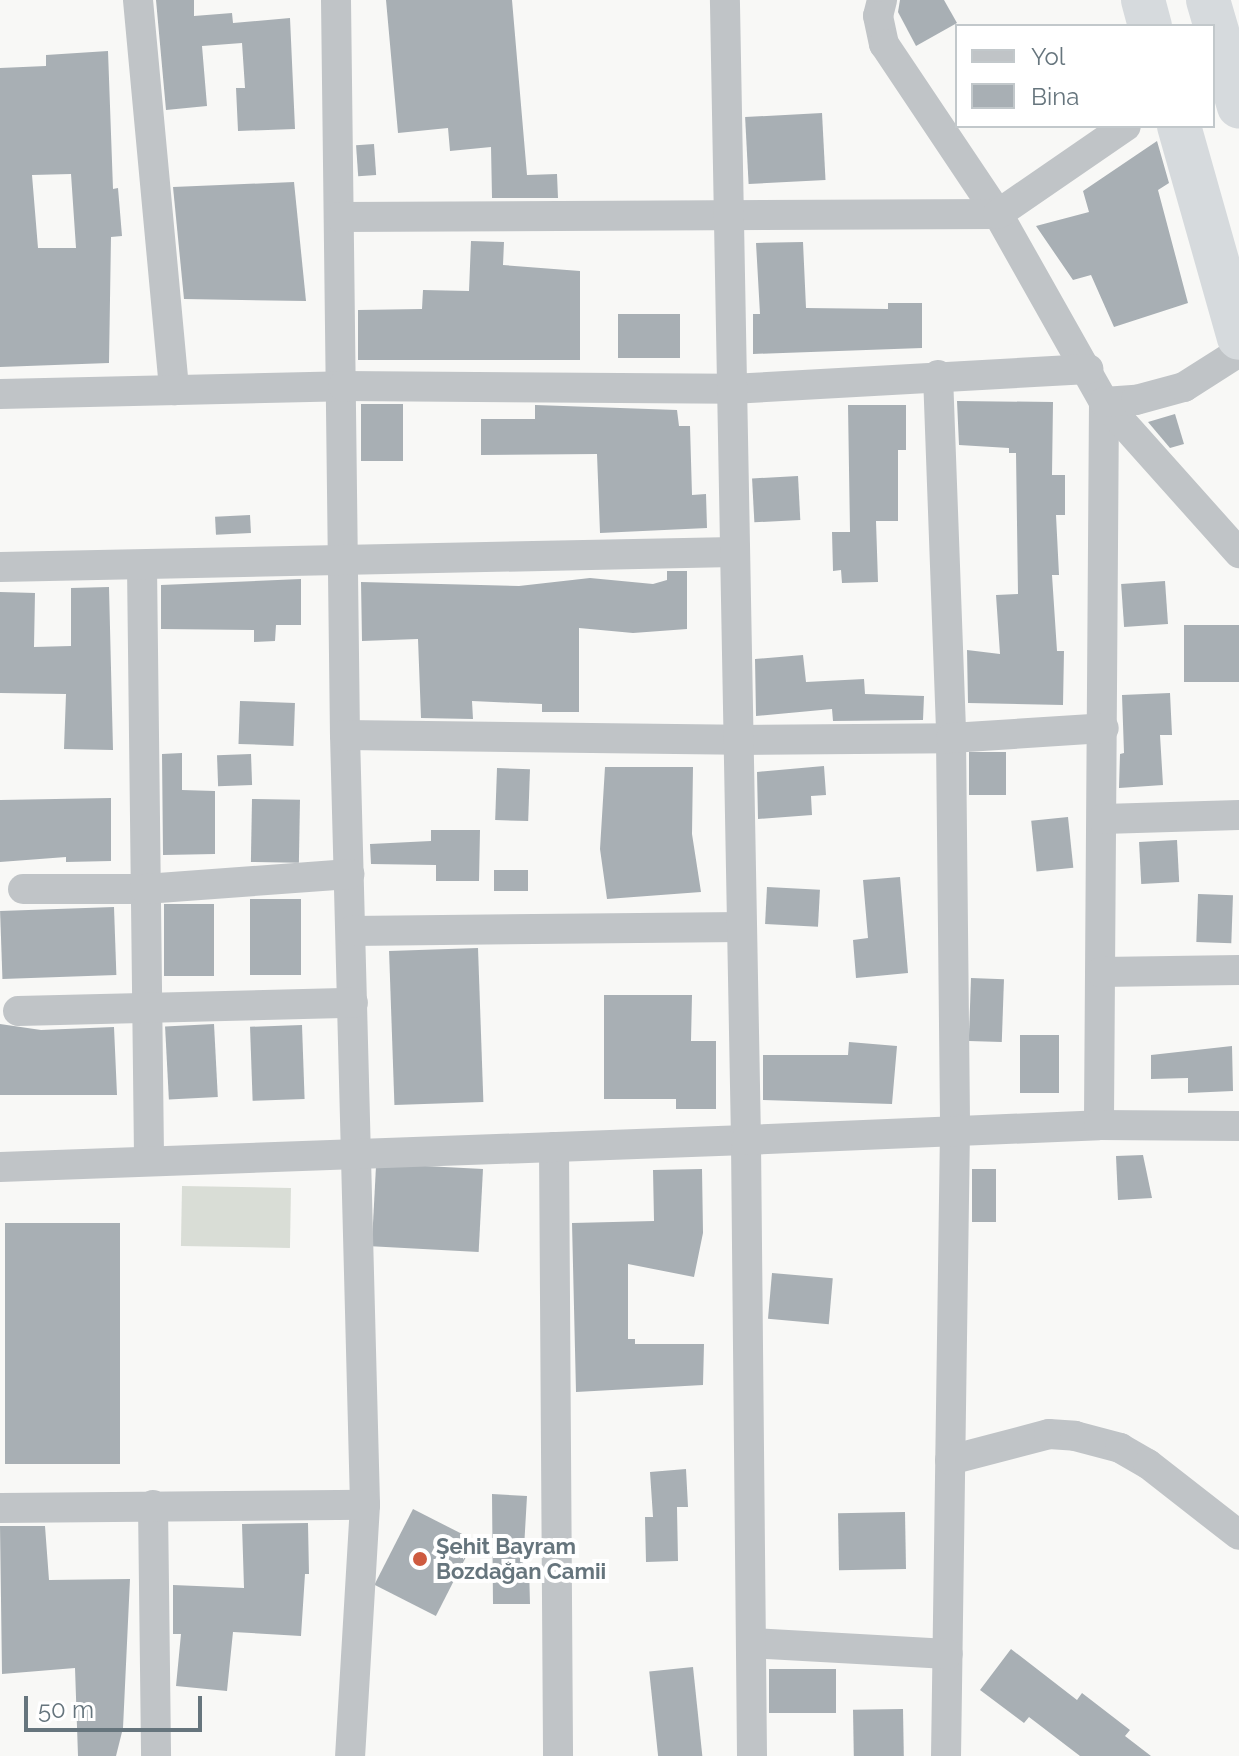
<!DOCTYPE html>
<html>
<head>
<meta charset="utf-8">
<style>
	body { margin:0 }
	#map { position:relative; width:1239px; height:1756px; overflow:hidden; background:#f8f8f6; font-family:Raleway,sans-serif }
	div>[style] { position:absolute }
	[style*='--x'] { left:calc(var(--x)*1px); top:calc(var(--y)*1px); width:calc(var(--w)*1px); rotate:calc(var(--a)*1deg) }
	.green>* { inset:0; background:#d9ddd6; transform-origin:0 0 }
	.building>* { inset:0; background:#a8afb4; transform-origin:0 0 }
	.minor>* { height:30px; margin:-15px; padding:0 15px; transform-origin:15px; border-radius:15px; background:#c0c4c7 }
	.highway>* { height:44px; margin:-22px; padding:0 22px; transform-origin:22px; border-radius:22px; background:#d6dadd }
	.dots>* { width:22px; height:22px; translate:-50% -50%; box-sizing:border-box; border:4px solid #fff; border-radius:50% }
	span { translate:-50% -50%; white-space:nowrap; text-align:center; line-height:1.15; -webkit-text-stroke:8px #fff; paint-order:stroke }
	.poi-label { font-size:22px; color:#66757d; font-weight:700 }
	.left { translate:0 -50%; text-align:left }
	.legend { position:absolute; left:955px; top:24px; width:260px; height:104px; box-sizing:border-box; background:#fff; border:2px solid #c2c8cb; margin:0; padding:10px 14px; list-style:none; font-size:24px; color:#66757d }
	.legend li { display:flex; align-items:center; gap:16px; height:40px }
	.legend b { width:40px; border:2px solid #c2c8cb }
	.scale { position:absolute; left:24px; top:1696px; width:178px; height:36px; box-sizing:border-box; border:4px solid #66757d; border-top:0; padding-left:10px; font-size:24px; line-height:28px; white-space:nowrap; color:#66757d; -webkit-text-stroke:6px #fff; paint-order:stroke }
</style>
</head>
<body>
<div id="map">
	<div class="green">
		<div style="left:182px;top:1186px;width:109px;height:60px;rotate:1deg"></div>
	</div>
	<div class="building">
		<div style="clip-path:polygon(156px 0,194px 0,194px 16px,232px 13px,233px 23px,290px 18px,295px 129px,238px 131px,236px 88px,245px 88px,242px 43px,202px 46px,207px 106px,166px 110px)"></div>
		<div style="clip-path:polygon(386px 0,512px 0,527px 175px,557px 174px,558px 198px,492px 198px,491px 147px,450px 151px,448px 128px,398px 133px)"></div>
		<div style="clip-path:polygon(900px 0,944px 0,957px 23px,916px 46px,898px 12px)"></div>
		<div style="clip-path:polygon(evenodd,108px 51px,113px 189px,118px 188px,122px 236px,111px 237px,109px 363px,0 367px,0 68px,46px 66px,46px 55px,108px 51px,71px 174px,76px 248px,38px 248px,32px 175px,71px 174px)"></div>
		<div style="left:822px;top:113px;width:67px;height:77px;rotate:87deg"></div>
		<div style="clip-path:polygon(1157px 141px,1169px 183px,1158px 190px,1188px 303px,1114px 327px,1091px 275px,1073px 280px,1036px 226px,1089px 212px,1083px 191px)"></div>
		<div style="left:374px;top:144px;width:31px;height:18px;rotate:86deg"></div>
		<div style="clip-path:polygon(294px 182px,306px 301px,184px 299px,173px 187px)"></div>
		<div style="clip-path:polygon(471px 241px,504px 242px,503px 265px,580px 271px,580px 360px,358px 360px,358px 310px,422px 309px,423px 290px,469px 291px)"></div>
		<div style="clip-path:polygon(803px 242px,806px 308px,888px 309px,888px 303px,922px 303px,922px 348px,753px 354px,753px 314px,760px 314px,756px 243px)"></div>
		<div style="left:618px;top:314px;width:62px;height:44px"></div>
		<div style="clip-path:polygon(957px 401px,1053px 402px,1052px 475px,1065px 475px,1065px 515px,1056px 515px,1059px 575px,1052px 575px,1057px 651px,1064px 651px,1063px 705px,968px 703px,967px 650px,1000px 654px,996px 595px,1018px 594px,1016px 453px,1009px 453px,1009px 448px,959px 445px)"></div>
		<div style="left:361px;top:404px;width:42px;height:57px"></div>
		<div style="clip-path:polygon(535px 405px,677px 410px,679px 426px,690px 426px,692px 495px,706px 494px,707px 528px,600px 533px,597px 454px,481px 455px,481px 419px,535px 419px)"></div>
		<div style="clip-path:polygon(848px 405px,906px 405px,906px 450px,898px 450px,898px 521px,876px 521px,878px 582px,842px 583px,841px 570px,833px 571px,832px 532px,850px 532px)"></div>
		<div style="clip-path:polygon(1175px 414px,1184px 444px,1170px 448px,1148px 422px)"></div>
		<div style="left:798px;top:476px;width:44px;height:46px;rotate:87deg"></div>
		<div style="left:250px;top:515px;width:18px;height:35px;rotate:87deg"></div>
		<div style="clip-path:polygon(667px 571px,687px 571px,687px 629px,633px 633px,579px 628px,579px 712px,542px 712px,542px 704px,472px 701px,473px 719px,421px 718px,418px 639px,362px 641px,361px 582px,519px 586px,590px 578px,653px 584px,667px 580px)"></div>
		<div style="clip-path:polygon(301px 579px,301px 625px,276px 625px,275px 641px,254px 642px,254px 630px,161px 629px,161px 585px)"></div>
		<div style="left:1165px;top:581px;width:43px;height:44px;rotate:86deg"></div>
		<div style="clip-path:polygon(109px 587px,113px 750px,64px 749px,66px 694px,0 693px,0 592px,35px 593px,34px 647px,71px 646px,71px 588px)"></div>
		<div style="left:1239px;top:625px;width:57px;height:55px;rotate:90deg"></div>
		<div style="clip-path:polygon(803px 655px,806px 682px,864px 679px,865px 694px,924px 696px,923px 720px,833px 721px,832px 709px,756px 716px,755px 659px)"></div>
		<div style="clip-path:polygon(1170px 693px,1172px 735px,1160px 735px,1163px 785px,1119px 788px,1120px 754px,1124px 753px,1122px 695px)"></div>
		<div style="left:240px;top:701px;width:55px;height:43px;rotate:2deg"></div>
		<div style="left:1006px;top:752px;width:43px;height:37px;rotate:90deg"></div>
		<div style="clip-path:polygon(182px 753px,182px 790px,215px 791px,215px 854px,163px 855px,162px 754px)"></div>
		<div style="left:251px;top:754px;width:31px;height:34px;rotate:88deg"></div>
		<div style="clip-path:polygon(824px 766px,826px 795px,811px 796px,812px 815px,758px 819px,757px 772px)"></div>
		<div style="clip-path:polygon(605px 767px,693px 767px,692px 834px,701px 892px,607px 899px,600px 849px)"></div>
		<div style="left:497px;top:768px;width:33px;height:52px;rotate:2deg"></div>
		<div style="clip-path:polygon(111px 798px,111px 861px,66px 862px,66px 857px,0 862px,0 800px)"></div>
		<div style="left:252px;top:799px;width:48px;height:63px;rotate:1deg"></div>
		<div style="left:1068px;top:817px;width:51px;height:37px;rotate:84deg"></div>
		<div style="clip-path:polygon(431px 830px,480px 830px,479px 881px,436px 881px,436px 865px,371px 864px,370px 844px,431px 841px)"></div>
		<div style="left:1177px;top:840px;width:42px;height:38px;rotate:87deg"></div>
		<div style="left:528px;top:870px;width:21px;height:34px;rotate:90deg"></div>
		<div style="clip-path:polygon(900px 877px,908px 973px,856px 978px,853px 940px,868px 938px,863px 880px)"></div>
		<div style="left:767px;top:887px;width:53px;height:37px;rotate:3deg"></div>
		<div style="left:1198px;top:894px;width:35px;height:48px;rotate:2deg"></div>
		<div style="left:250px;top:899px;width:51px;height:76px"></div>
		<div style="left:214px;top:904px;width:72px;height:50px;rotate:90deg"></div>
		<div style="left:114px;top:907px;width:68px;height:114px;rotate:88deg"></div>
		<div style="left:478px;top:948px;width:154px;height:89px;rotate:88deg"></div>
		<div style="left:971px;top:978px;width:33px;height:63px;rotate:2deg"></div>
		<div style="clip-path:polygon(604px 995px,692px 995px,691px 1041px,716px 1041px,716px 1109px,676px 1109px,676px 1099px,604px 1099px)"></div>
		<div style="clip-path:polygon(0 1024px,41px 1030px,114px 1027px,117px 1095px,0 1095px)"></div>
		<div style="left:214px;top:1024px;width:73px;height:49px;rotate:87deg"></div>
		<div style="left:302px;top:1025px;width:74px;height:52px;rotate:88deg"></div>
		<div style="left:1020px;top:1035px;width:39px;height:58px"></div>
		<div style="clip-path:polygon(849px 1042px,897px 1046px,892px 1104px,763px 1100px,763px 1055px,848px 1055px)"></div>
		<div style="clip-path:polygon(1232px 1046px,1233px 1091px,1188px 1093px,1188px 1078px,1151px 1079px,1151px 1055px)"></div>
		<div style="clip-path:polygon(1143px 1155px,1152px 1198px,1118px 1200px,1116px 1156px)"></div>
		<div style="left:483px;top:1169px;width:83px;height:107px;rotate:93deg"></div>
		<div style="clip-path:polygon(702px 1169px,703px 1233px,694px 1277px,628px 1264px,628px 1339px,635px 1339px,635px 1344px,704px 1344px,703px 1385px,576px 1392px,572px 1223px,654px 1221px,653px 1170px)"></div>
		<div style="left:972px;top:1169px;width:24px;height:53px"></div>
		<div style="left:5px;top:1223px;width:115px;height:241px"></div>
		<div style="left:772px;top:1273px;width:61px;height:46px;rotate:5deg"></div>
		<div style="clip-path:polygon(686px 1469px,688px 1507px,677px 1507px,678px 1561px,646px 1562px,645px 1517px,653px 1517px,650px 1472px)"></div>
		<div style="clip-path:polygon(492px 1494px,527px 1496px,523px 1566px,529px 1566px,530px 1604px,493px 1604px)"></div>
		<div style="left:413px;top:1509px;width:69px;height:85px;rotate:27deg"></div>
		<div style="left:905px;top:1512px;width:57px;height:67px;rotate:89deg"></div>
		<div style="clip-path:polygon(308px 1523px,309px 1574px,305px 1574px,301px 1636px,233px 1632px,227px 1691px,176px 1686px,181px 1634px,173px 1634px,173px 1585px,244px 1588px,242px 1524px)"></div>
		<div style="clip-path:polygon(0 1526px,45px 1526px,49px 1580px,130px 1579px,123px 1728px,116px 1756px,78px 1756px,75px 1668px,2px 1674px)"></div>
		<div style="clip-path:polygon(1011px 1649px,1077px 1700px,1082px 1693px,1130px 1730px,1125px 1736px,1151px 1756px,1080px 1756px,1029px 1717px,1024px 1723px,980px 1690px)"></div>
		<div style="left:693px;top:1667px;width:90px;height:44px;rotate:84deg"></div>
		<div style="left:769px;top:1669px;width:67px;height:44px"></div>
		<div style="left:903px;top:1709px;width:47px;height:50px;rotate:89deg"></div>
	</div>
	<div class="minor">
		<div style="--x:138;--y:0;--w:392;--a:84.7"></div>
		<div style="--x:336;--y:0;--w:735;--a:89.3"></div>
		<div style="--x:345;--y:735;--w:770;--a:88.51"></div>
		<div style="--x:365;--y:1505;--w:251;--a:93.4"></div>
		<div style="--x:882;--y:0;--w:16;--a:104"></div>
		<div style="--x:878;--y:16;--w:29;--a:78"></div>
		<div style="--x:884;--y:44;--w:205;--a:56.2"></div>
		<div style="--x:998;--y:214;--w:216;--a:60.6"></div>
		<div style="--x:1104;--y:402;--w:723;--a:90.4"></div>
		<div style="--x:340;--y:217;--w:658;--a:-0.26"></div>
		<div style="--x:998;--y:214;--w:155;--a:-34.5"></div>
		<div style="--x:938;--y:375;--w:363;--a:87.9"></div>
		<div style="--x:951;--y:738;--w:391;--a:89.4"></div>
		<div style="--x:955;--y:1129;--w:627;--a:90.82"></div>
		<div style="--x:0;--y:394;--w:343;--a:-1.3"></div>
		<div style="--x:343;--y:386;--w:388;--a:0.4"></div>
		<div style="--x:731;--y:389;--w:358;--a:-3.2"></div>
		<div style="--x:1104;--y:402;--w:203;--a:48.2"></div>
		<div style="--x:1104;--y:402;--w:32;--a:-4"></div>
		<div style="--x:1136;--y:400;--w:50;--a:-15.2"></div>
		<div style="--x:1184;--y:387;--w:65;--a:-32.5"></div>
		<div style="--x:142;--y:566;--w:593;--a:89.32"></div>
		<div style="--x:0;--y:567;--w:734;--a:-1.17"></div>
		<div style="--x:345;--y:735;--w:393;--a:0.7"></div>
		<div style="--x:738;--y:740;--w:213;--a:-0.5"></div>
		<div style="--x:951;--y:738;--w:153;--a:-3.7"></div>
		<div style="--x:1103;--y:819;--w:136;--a:-1.7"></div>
		<div style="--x:23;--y:889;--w:122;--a:0"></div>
		<div style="--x:145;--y:889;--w:205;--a:-4.2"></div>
		<div style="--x:351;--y:931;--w:391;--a:-0.6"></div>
		<div style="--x:1101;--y:972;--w:138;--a:-0.8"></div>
		<div style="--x:18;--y:1011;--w:335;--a:-1.4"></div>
		<div style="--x:554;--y:1147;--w:609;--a:89.62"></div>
		<div style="--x:0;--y:1167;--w:746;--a:-2.07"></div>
		<div style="--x:746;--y:1140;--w:1140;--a:-91.06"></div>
		<div style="--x:950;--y:1460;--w:102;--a:-14.7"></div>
		<div style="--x:1049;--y:1434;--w:26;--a:4"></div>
		<div style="--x:1075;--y:1436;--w:47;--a:14.9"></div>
		<div style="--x:1120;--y:1448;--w:32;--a:30"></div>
		<div style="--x:1148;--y:1464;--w:115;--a:38"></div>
		<div style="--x:153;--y:1505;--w:251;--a:89.3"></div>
		<div style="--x:0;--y:1508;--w:365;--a:-0.5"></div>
		<div style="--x:751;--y:1643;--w:197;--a:3.2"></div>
		<div style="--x:752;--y:1756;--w:616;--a:-90.56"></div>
		<div style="--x:746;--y:1140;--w:353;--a:-2.4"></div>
		<div style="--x:1099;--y:1125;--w:140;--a:0.4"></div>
	</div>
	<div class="highway">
		<div style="--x:1143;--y:0;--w:27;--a:75"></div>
		<div style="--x:1208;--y:0;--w:111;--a:73.8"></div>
		<div style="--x:1179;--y:126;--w:220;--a:74.2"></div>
	</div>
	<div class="dots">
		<div style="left:420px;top:1559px;background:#ce5b40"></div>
	</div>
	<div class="poi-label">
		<span class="left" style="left:436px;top:1559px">Şehit Bayram<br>Bozdağan Camii</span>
	</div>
	<ul class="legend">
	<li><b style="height:10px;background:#c0c4c7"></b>Yol</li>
	<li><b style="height:22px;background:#a8afb4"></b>Bina</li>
	</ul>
	<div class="scale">50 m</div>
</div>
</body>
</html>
